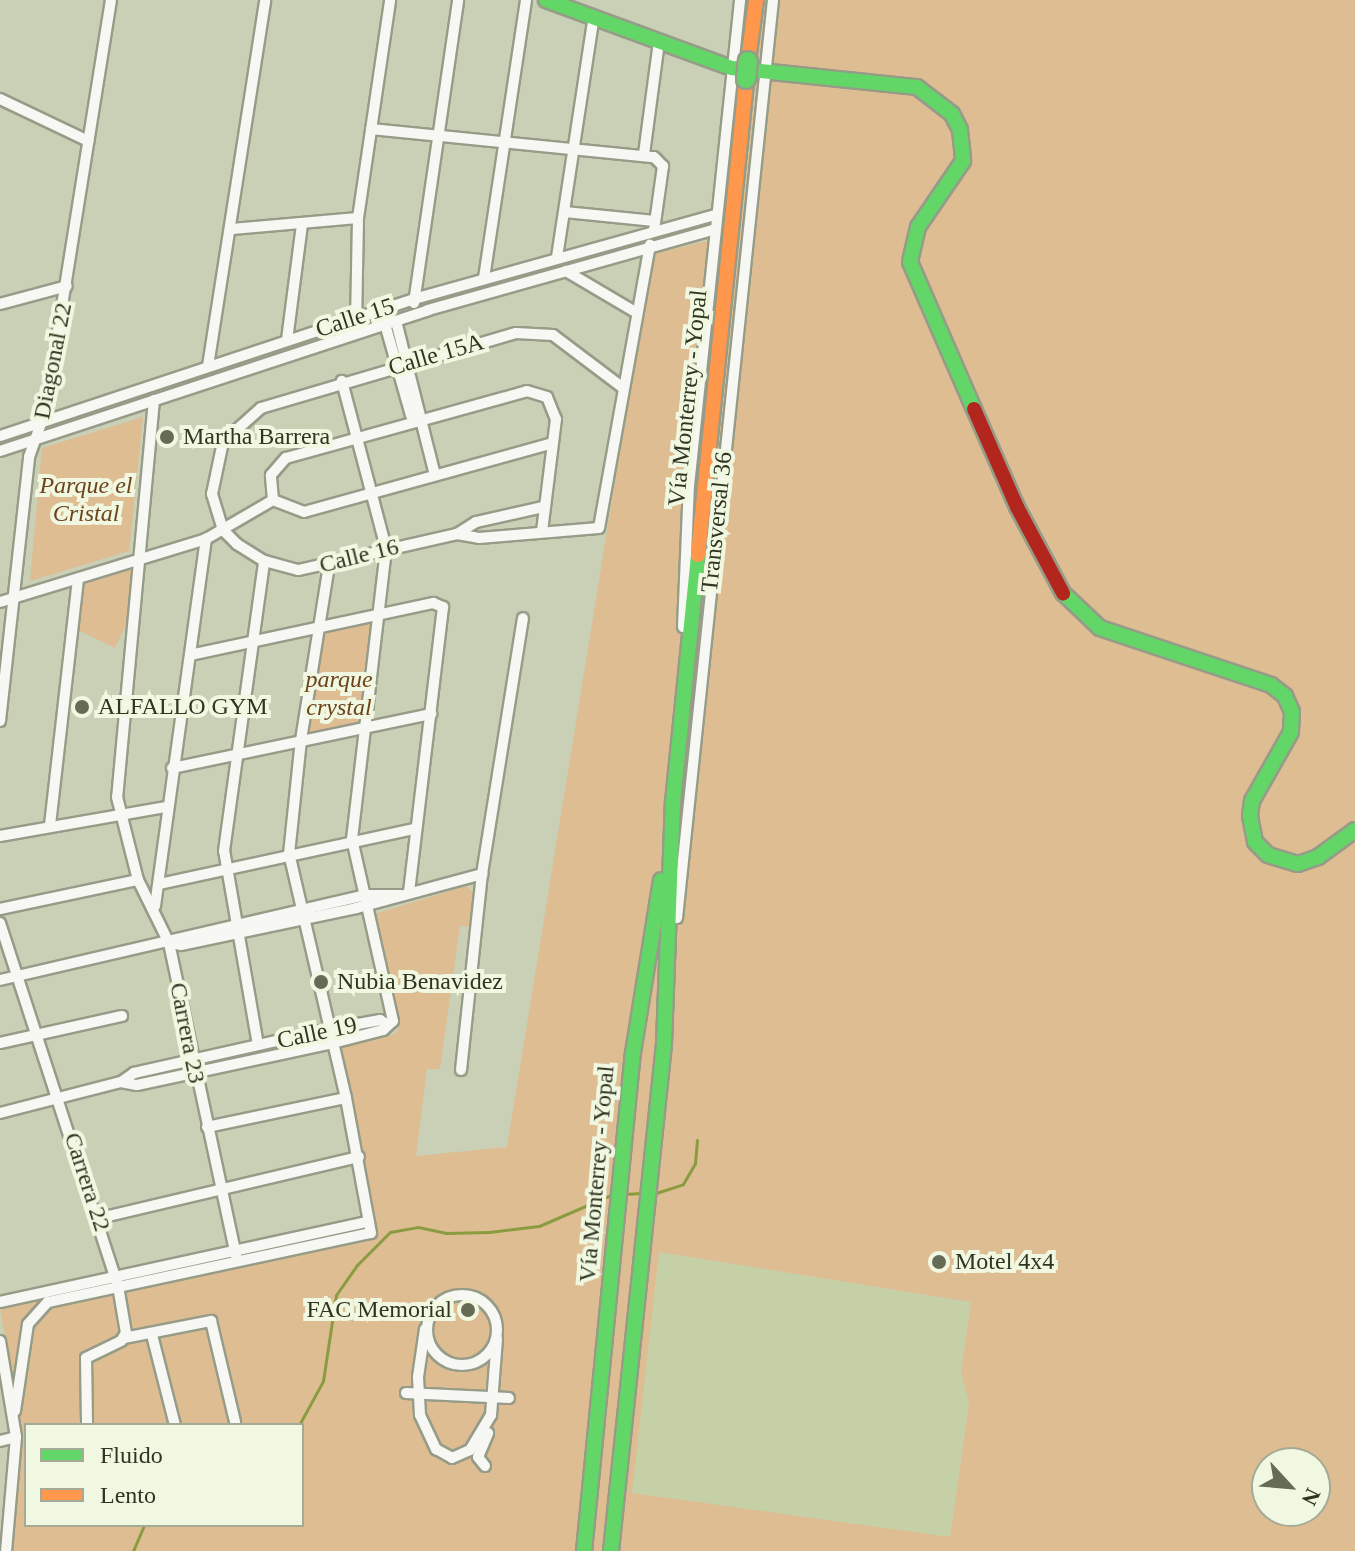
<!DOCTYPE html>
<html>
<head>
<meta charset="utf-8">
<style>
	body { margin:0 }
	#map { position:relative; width:1355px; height:1551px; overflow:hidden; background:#c9d0b6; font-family:Georgia,serif }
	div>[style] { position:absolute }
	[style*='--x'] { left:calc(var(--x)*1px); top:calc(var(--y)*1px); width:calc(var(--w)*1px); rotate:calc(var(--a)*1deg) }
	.built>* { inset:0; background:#c5d0a7 }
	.green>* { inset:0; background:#debd93 }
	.stream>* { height:3px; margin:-1.5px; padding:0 1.5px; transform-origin:1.5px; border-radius:1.5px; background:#8a9b40 }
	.roads { filter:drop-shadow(2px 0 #969c88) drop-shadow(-2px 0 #969c88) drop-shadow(0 2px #969c88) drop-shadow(0 -2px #969c88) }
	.street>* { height:10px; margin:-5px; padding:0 5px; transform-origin:5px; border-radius:5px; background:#f7f8f4 }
	.street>.ring { margin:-5px; padding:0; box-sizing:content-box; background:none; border:10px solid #f7f8f4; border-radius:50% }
	.fast>* { height:14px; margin:-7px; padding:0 7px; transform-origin:7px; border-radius:7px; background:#63d668 }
	.slow>* { height:14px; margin:-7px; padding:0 7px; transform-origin:7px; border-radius:7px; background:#ff974d }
	.jam>* { height:14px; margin:-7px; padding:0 7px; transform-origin:7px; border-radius:7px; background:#b3261e }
	.bridges { filter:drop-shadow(2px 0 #969c88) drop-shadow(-2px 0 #969c88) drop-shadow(0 2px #969c88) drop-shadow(0 -2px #969c88) }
	.fast-bridge>* { height:18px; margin:-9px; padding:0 9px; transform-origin:9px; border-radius:9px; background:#63d668 }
	.dots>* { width:22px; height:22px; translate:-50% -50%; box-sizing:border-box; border:4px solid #f1f8e1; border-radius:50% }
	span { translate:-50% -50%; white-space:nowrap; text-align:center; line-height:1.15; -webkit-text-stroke:8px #f1f8e1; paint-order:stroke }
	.street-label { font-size:24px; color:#303522 }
	.poi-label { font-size:24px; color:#303522 }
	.left { translate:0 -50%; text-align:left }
	.right { translate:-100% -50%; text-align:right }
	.park-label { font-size:24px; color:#6d431c; font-style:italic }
	.legend { position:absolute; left:24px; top:1423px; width:280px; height:104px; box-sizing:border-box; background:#f1f8e1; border:2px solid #a4aa95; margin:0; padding:10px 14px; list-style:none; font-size:24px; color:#303522 }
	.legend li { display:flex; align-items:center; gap:16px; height:40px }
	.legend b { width:40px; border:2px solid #a4aa95 }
	.north { position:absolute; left:1251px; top:1447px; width:80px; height:80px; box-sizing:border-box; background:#f1f8e1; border:2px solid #a4aa95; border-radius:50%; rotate:116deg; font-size:22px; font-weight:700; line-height:32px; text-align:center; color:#303522 }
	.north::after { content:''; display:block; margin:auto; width:28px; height:36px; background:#666b56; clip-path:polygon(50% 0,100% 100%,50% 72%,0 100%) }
</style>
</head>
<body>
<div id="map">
	<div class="built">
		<div style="clip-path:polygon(659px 1252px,971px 1302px,961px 1371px,969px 1404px,950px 1538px,632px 1493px)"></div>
	</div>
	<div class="green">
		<div style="clip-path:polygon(evenodd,755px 0,1355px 0,1355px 1551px,10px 1551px,23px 1437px,0 1309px,372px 1226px,340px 1048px,395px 1034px,399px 1028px,374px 914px,466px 886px,477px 896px,473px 927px,460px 926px,440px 1069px,427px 1069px,416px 1156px,507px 1147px,652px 254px,728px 236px,755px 0,659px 1252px,971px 1302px,961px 1372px,969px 1404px,950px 1537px,632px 1493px,659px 1252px,755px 0,26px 1425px,302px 1425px,302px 1525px,26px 1525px,26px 1425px,755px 0,1267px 1463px,1315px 1463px,1315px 1511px,1267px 1511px,1267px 1463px)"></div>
		<div style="clip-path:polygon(143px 417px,129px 551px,30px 581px,42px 448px)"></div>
		<div style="clip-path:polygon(140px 562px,134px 608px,115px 648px,76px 629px,81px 582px)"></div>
		<div style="clip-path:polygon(375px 618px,361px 723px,306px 736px,323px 628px)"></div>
	</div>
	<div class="stream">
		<div style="--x:656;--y:1193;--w:28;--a:-18"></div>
		<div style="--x:683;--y:1184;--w:24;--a:-60"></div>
		<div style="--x:695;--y:1163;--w:23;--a:-85"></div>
		<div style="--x:624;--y:1194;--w:17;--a:-3"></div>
		<div style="--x:299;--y:1425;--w:50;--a:-61.4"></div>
		<div style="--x:323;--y:1381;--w:87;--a:-81.4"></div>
		<div style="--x:336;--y:1295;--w:37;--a:-55"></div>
		<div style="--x:357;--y:1265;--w:47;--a:-45"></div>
		<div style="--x:390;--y:1232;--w:28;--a:-10"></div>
		<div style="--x:418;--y:1227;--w:29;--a:12"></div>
		<div style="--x:446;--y:1233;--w:43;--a:-1.3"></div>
		<div style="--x:489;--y:1232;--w:50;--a:-6.8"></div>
		<div style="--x:539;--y:1226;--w:81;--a:-23.4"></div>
		<div style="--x:133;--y:1551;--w:28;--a:-67"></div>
	</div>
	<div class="roads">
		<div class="street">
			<div style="--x:0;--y:99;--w:98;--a:25.5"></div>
			<div style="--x:371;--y:129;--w:284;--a:5.7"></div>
			<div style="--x:654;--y:157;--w:13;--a:45"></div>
			<div style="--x:663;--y:166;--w:65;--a:98"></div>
			<div style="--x:644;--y:154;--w:114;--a:-82.4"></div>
			<div style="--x:565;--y:212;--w:90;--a:5.7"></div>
			<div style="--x:232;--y:229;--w:126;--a:-5"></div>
			<div style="--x:557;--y:257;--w:244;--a:-81.3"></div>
			<div style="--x:566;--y:271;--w:82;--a:30.6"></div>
			<div style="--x:484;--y:278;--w:281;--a:-81.4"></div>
			<div style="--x:414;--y:303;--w:306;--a:-81.7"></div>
			<div style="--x:0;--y:304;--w:69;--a:-15"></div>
			<div style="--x:396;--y:321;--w:159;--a:75.8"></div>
			<div style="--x:356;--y:323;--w:105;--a:-88.9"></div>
			<div style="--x:358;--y:218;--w:220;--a:-81.6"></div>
			<div style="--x:385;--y:324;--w:95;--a:74.1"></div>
			<div style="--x:411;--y:415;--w:9;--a:32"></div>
			<div style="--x:287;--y:340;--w:117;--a:-82.6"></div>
			<div style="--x:208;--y:366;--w:370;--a:-81.1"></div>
			<div style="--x:154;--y:400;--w:399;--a:95.3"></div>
			<div style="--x:117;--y:797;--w:86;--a:75.8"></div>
			<div style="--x:138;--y:880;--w:70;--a:63.8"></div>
			<div style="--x:169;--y:943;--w:324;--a:77.9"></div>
			<div style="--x:0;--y:436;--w:436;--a:-18.3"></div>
			<div style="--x:414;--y:299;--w:313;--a:-15.6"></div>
			<div style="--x:0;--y:451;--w:451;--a:-18.2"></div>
			<div style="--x:428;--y:310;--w:296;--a:-15.7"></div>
			<div style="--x:273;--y:500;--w:25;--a:-95"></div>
			<div style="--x:271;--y:475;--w:23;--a:-49"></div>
			<div style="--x:286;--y:458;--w:250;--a:-15.5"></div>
			<div style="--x:527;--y:391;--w:21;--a:17"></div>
			<div style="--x:547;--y:397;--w:24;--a:68"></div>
			<div style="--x:556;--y:419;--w:114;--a:97.1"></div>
			<div style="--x:273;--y:500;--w:33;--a:21"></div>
			<div style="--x:304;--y:512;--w:257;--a:-15.5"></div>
			<div style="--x:543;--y:507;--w:69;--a:167.4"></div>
			<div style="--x:476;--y:522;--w:22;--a:148"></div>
			<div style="--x:457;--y:534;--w:163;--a:167.2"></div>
			<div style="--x:298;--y:570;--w:35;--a:-165"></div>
			<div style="--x:264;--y:561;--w:32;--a:-148"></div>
			<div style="--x:237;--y:544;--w:20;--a:-135"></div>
			<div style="--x:223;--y:530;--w:38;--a:-107"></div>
			<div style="--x:212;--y:494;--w:53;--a:-78.1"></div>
			<div style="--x:223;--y:442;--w:51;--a:-41.8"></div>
			<div style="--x:261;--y:408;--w:266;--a:-16.4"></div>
			<div style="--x:516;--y:333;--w:37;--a:3"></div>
			<div style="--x:553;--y:335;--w:88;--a:37.1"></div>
			<div style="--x:457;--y:534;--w:22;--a:10"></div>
			<div style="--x:479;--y:538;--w:120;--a:-4.8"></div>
			<div style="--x:599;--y:528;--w:288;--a:-79.8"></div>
			<div style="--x:0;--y:602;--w:215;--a:-17"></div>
			<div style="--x:206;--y:539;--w:78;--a:-30.2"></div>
			<div style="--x:683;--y:627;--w:141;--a:-87.6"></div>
			<div style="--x:689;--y:486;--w:489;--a:-84"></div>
			<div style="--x:190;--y:655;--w:249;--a:-12.1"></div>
			<div style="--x:433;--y:603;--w:11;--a:22"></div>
			<div style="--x:443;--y:607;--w:287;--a:96.8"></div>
			<div style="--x:0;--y:721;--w:266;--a:-83.7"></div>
			<div style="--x:29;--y:457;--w:48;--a:-70.4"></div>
			<div style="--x:45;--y:412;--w:417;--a:-80.9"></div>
			<div style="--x:172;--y:768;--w:265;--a:-11.8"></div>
			<div style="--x:50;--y:825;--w:248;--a:-83.5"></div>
			<div style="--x:0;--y:836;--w:169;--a:-9.9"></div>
			<div style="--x:159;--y:884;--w:261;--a:-12.2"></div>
			<div style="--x:155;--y:906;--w:371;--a:-82.1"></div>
			<div style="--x:0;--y:909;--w:141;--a:-11.9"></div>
			<div style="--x:677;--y:918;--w:923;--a:-84.03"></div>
			<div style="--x:0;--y:923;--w:382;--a:72"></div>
			<div style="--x:118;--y:1286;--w:48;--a:80.3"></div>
			<div style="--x:126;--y:1333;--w:9;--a:122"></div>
			<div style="--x:121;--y:1341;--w:39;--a:154"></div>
			<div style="--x:86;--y:1358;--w:67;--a:89.1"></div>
			<div style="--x:169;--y:943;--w:12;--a:9"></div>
			<div style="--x:181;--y:945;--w:179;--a:-11.9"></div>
			<div style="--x:356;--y:908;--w:131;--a:-15.1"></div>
			<div style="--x:0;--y:980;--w:375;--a:-13.1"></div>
			<div style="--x:365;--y:895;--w:35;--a:0"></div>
			<div style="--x:0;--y:1043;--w:125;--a:-12.5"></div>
			<div style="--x:258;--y:1045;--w:197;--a:-99.9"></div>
			<div style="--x:224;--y:851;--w:293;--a:-82.1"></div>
			<div style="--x:461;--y:1070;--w:197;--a:-83.9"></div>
			<div style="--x:482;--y:874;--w:259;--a:-80.9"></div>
			<div style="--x:121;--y:1082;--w:16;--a:11"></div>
			<div style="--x:137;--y:1085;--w:200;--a:-12.1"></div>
			<div style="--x:333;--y:1043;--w:52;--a:-14.6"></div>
			<div style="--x:383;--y:1030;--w:13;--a:-42"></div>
			<div style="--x:393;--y:1021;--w:187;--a:-102.7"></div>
			<div style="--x:352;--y:839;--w:293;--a:-83.3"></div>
			<div style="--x:386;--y:548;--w:173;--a:-104.8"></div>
			<div style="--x:0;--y:1113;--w:125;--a:-14.4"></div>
			<div style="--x:121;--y:1082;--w:16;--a:-35"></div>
			<div style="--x:134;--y:1073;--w:201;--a:-12.7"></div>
			<div style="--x:330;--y:1029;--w:51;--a:-10.2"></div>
			<div style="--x:380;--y:1020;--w:8;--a:30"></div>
			<div style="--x:207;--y:1127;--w:142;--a:-11.8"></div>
			<div style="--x:100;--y:1218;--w:266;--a:-13.3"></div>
			<div class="ring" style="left:427px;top:1295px;width:60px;height:60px"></div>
			<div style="--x:0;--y:1302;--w:377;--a:-12.3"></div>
			<div style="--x:425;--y:1329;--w:49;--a:98.3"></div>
			<div style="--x:418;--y:1377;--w:38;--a:87"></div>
			<div style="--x:420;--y:1415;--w:38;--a:65"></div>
			<div style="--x:436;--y:1449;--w:18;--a:29"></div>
			<div style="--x:452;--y:1458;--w:20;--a:-24"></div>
			<div style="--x:470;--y:1450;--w:41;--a:-59"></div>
			<div style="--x:491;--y:1415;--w:76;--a:-85.5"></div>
			<div style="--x:152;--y:1335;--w:93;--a:75.7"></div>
			<div style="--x:124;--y:1338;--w:89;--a:-11.1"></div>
			<div style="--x:211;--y:1321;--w:104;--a:76.6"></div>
			<div style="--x:0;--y:1341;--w:97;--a:80.5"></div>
			<div style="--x:16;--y:1437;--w:114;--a:95"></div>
			<div style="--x:406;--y:1393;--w:103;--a:2.8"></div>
			<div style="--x:15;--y:1411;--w:88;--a:-81.5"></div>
			<div style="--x:28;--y:1324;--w:30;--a:-48"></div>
			<div style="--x:48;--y:1302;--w:330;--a:-12.1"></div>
			<div style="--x:371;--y:1233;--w:137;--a:-100.5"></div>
			<div style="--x:346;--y:1098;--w:251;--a:-103.1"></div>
			<div style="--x:289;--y:854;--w:115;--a:-84"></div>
			<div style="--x:301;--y:740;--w:177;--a:-80.9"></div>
			<div style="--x:0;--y:1441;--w:16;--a:-14"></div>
			<div style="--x:485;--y:1466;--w:11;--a:-128"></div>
			<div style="--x:478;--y:1457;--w:26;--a:-67"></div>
		</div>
		<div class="fast">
			<div style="--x:546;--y:0;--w:198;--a:20.1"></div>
			<div style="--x:732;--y:68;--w:186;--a:5.9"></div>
			<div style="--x:917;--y:87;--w:44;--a:37.6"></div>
			<div style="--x:952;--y:114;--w:18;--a:63"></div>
			<div style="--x:960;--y:130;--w:31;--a:84"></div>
			<div style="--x:963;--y:161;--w:80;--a:124.3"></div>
			<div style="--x:918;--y:227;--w:36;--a:103"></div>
			<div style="--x:910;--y:262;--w:160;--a:66.5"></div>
			<div style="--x:1063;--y:593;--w:51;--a:43.4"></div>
			<div style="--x:1100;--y:628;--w:180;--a:18.4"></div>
			<div style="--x:1271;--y:685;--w:18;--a:38"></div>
			<div style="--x:1285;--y:696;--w:17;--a:66"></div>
			<div style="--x:1292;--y:712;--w:20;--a:93"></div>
			<div style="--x:1291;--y:732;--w:79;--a:119.5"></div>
			<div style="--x:1252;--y:801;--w:15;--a:98"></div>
			<div style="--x:1250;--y:816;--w:26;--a:79"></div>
			<div style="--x:1255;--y:842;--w:18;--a:45"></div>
			<div style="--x:1268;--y:855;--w:31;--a:17"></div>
			<div style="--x:1298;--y:864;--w:21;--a:-19"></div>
			<div style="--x:1318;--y:857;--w:46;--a:-36.1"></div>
			<div style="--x:584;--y:1551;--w:494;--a:-84.4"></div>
			<div style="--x:632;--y:1059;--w:181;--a:-80.8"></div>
			<div style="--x:611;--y:1551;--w:510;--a:-84.03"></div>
			<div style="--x:664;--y:1044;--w:242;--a:-87.9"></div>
			<div style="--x:673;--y:802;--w:248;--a:-84.2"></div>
		</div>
		<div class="slow">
			<div style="--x:748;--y:61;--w:62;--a:-82.5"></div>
			<div style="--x:698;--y:555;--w:478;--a:-84.2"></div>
		</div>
		<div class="jam">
			<div style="--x:974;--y:409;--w:107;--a:66.3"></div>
			<div style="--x:1017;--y:507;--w:98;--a:61.9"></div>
		</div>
	</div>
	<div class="bridges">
		<div class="fast-bridge">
			<div style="--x:746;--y:79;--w:18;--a:-84"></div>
		</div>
	</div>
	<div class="dots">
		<div style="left:167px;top:437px;background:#666b56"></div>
		<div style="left:82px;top:707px;background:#666b56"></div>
		<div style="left:321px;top:982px;background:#666b56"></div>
		<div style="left:939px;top:1262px;background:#666b56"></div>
		<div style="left:468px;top:1310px;background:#666b56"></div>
	</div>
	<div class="street-label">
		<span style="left:355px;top:318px;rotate:-18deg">Calle 15</span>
		<span style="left:436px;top:355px;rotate:-16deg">Calle 15A</span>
		<span style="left:53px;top:361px;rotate:-79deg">Diagonal 22</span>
		<span style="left:688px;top:398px;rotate:-84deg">Vía Monterrey - Yopal</span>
		<span style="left:717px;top:522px;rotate:-84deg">Transversal 36</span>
		<span style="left:359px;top:556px;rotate:-14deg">Calle 16</span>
		<span style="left:187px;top:1033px;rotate:79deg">Carrera 23</span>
		<span style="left:317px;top:1033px;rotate:-12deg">Calle 19</span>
		<span style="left:597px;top:1174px;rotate:-85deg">Vía Monterrey - Yopal</span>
		<span style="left:87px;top:1182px;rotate:72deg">Carrera 22</span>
	</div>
	<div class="poi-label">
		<span class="left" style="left:183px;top:437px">Martha Barrera</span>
		<span class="left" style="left:98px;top:707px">ALFALLO GYM</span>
		<span class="left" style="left:337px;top:982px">Nubia Benavidez</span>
		<span class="left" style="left:955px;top:1262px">Motel 4x4</span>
		<span class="right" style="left:452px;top:1310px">FAC Memorial</span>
	</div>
	<div class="park-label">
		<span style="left:86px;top:500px">Parque el<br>Cristal</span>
		<span style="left:339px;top:694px">parque<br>crystal</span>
	</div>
	<ul class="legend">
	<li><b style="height:10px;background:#63d668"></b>Fluido</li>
	<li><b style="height:10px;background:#ff974d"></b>Lento</li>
	</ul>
	<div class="north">N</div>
</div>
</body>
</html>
